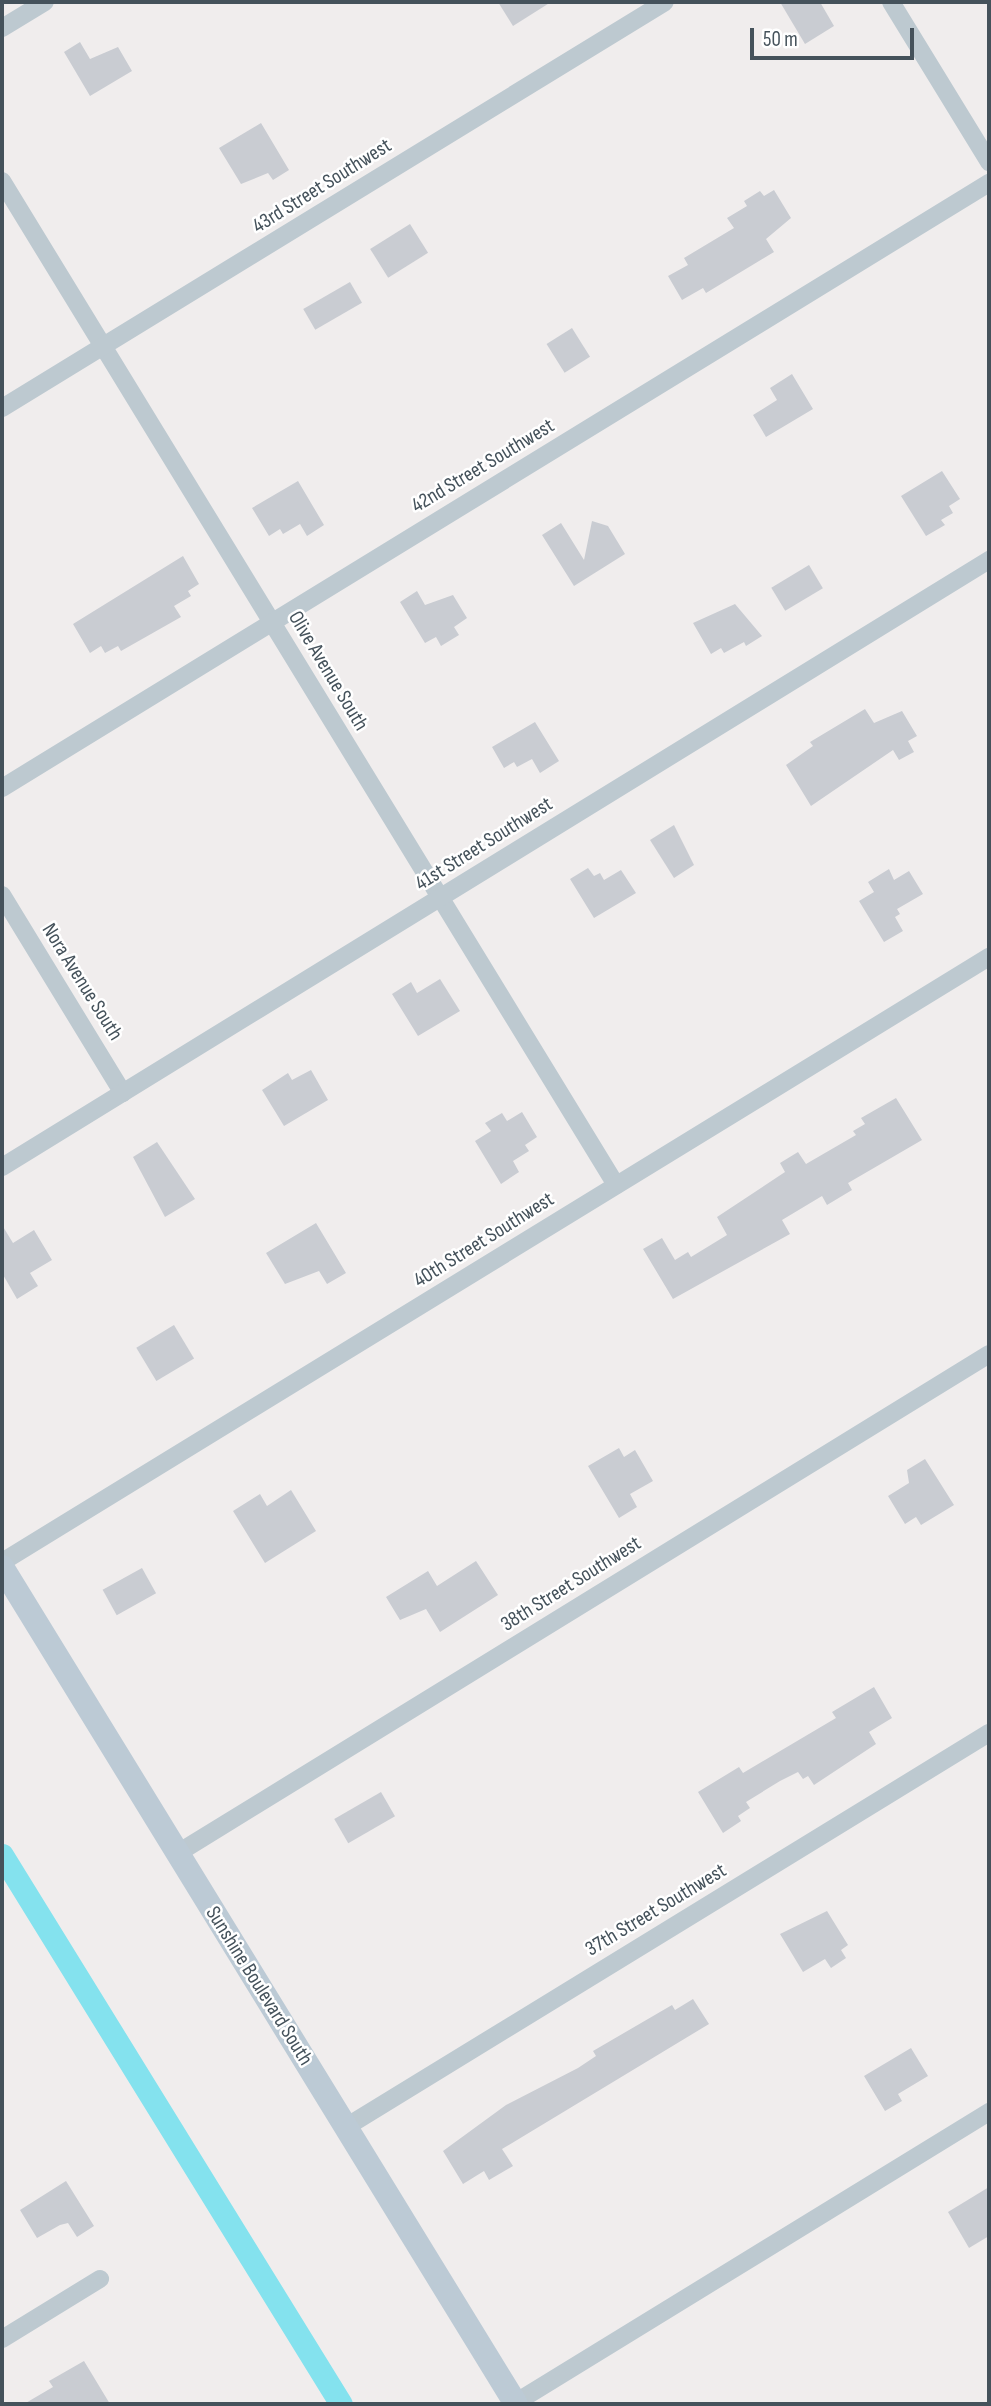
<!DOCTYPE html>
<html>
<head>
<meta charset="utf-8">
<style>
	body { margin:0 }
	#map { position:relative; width:991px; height:2406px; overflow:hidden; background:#f0eded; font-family:"Sofia Sans Condensed",sans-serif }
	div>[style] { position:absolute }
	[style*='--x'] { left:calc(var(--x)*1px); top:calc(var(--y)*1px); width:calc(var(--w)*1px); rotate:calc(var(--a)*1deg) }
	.canal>* { height:23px; margin:-11.5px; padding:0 11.5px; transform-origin:11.5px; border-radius:11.5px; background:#84e2ee }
	.building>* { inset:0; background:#c9ccd2; transform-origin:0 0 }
	.street>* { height:18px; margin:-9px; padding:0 9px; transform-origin:9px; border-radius:9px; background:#bdc9d0 }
	.secondary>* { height:24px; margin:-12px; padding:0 12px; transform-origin:12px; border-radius:12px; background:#bccad5 }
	span { translate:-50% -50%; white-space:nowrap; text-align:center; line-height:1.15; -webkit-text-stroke:5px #fff; paint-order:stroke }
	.street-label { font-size:21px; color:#45525b }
	.frame { position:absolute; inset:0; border:4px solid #45525b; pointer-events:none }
	.scale { position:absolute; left:750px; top:28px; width:164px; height:32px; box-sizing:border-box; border:4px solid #45525b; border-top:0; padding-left:9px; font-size:21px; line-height:24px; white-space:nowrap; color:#45525b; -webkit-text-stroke:5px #fff; paint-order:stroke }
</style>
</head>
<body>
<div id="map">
	<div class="canal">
		<div style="--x:2;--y:1855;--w:645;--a:58.31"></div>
	</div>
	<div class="building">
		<div style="clip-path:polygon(498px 2px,551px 2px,513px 26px)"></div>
		<div style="clip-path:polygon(780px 2px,820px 2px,834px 26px,805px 44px)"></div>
		<div style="clip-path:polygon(80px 42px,90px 59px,118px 47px,132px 71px,90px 96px,64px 52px)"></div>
		<div style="clip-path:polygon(261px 123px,289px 170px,273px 180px,268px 173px,241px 184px,219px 148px)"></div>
		<div style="clip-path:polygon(774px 190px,791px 218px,766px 239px,774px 252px,706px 293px,703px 288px,682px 300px,668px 276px,688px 265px,684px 258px,734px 228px,727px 218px,747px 206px,744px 201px,760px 191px,764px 196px)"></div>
		<div style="left:410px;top:224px;width:34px;height:47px;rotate:58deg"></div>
		<div style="left:350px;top:282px;width:24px;height:54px;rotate:60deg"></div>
		<div style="left:572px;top:328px;width:34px;height:30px;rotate:58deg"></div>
		<div style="clip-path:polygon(792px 374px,813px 409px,766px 437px,753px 415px,777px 400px,770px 388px)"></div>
		<div style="clip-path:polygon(942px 471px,960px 499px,949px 506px,953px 513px,941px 520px,945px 525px,926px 536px,901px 496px)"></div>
		<div style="clip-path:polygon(298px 481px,324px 525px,307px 536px,300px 524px,283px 534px,280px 529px,269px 536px,252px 508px)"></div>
		<div style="clip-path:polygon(592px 521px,608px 526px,625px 554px,574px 586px,542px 535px,561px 523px,584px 560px)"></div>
		<div style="clip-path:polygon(183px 556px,199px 584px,188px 591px,191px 596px,174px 606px,181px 617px,121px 651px,118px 646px,105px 653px,101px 646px,90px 653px,73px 624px)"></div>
		<div style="left:809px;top:565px;width:27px;height:44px;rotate:59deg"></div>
		<div style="clip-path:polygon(417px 591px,425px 605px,453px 595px,467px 618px,454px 627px,459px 635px,441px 646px,436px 637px,425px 643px,400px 602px)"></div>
		<div style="clip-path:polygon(735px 604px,762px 636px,746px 646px,744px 642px,724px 653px,721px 648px,711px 654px,693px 623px)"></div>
		<div style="clip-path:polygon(865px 709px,874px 723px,902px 711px,917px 736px,908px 741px,914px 752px,899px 760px,893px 750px,811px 806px,786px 765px,813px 746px,810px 742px)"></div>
		<div style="clip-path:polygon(535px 722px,559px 761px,540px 773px,532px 759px,517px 767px,514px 762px,504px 768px,492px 747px)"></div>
		<div style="clip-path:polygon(674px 825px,694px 865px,674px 878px,650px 840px)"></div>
		<div style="clip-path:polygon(588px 868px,594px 876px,600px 873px,604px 880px,621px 870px,636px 893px,594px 918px,570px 879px)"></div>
		<div style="clip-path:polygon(889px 869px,894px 880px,909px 871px,923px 894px,897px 909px,900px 914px,895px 917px,903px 931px,884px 942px,859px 901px,874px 892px,868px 882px)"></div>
		<div style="clip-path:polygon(440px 979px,460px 1011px,418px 1036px,392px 994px,411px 982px,417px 993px)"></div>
		<div style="clip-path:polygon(311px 1070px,328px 1100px,284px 1126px,262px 1090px,288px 1073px,292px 1080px)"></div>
		<div style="clip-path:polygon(896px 1098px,922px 1140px,848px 1183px,852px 1190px,827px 1205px,822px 1196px,782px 1220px,790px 1234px,673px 1299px,643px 1249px,662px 1238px,675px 1260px,688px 1252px,691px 1257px,727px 1235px,717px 1217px,785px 1172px,780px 1163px,798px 1152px,806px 1164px,856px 1135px,853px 1131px,865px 1124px,861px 1118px)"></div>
		<div style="clip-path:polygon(522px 1112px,537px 1137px,525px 1145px,529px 1151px,513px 1161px,519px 1172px,501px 1184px,475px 1141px,491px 1131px,485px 1123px,502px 1113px,507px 1121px)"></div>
		<div style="clip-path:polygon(157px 1142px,195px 1199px,165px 1217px,133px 1157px)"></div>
		<div style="clip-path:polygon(316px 1223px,346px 1273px,327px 1284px,319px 1271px,285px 1284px,266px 1253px)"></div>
		<div style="clip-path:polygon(2px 1225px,13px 1243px,34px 1230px,52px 1260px,30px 1273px,38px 1286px,17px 1299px,2px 1273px)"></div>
		<div style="left:174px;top:1325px;width:39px;height:44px;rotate:59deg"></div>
		<div style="clip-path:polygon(619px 1448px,624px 1457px,635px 1450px,653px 1481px,630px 1494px,637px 1507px,619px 1518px,588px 1466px)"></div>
		<div style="clip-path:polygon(925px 1459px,954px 1505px,921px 1525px,916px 1517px,905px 1524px,888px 1496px,909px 1483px,907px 1470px)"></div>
		<div style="clip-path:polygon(291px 1490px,316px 1531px,265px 1563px,233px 1511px,260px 1494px,267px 1506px)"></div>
		<div style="clip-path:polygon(476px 1561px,498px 1595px,440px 1632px,426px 1609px,400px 1620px,386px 1597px,428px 1571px,437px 1586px)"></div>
		<div style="left:142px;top:1568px;width:29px;height:45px;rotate:61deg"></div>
		<div style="clip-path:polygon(874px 1687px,892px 1718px,869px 1732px,876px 1744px,814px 1785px,808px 1776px,803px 1779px,798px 1772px,780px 1781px,746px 1802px,750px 1808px,738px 1816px,741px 1821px,723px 1833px,698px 1792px,739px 1767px,743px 1773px,836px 1718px,832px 1712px)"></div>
		<div style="left:381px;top:1792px;width:28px;height:54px;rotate:60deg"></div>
		<div style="clip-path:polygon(827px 1911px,848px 1945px,841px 1950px,846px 1958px,831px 1968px,825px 1959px,803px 1972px,780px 1934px)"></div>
		<div style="clip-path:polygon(693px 1999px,709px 2024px,502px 2149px,513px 2166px,489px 2180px,484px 2171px,463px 2184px,443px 2151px,506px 2105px,578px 2068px,596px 2056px,593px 2051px,672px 2005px,675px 2010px)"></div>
		<div style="clip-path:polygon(911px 2048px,928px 2076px,898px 2094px,902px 2101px,885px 2111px,864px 2076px)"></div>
		<div style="clip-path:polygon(66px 2181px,94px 2226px,77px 2237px,68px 2223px,60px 2225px,37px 2238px,20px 2210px)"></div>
		<div style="clip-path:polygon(989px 2187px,989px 2236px,969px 2248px,948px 2212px)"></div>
		<div style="clip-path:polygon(84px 2361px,110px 2404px,24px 2404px,53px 2387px,49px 2381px)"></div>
	</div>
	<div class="street">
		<div style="--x:891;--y:2;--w:188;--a:58.5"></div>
		<div style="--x:2;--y:28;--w:50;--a:-31.2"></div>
		<div style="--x:2;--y:181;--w:1177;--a:58.55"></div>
		<div style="--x:2;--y:408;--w:777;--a:-31.48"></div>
		<div style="--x:2;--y:788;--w:1158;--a:-31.51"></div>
		<div style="--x:2;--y:895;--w:232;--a:58.6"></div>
		<div style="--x:2;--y:1167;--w:1159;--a:-31.59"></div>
		<div style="--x:2;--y:1562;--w:1158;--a:-31.51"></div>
		<div style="--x:178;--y:1853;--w:952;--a:-31.6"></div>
		<div style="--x:346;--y:2127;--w:754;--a:-31.5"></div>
		<div style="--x:2;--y:2339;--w:115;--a:-31.5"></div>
		<div style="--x:515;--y:2403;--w:556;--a:-31.55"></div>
	</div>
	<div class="secondary">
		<div style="--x:2;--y:1567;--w:982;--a:58.45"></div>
	</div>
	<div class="street-label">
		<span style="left:322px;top:186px;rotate:-32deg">43rd Street Southwest</span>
		<span style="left:483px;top:466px;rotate:-31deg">42nd Street Southwest</span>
		<span style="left:328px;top:671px;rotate:59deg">Olive Avenue South</span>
		<span style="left:484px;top:844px;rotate:-32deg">41st Street Southwest</span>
		<span style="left:82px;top:982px;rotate:58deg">Nora Avenue South</span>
		<span style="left:484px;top:1240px;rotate:-32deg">40th Street Southwest</span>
		<span style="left:571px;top:1584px;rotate:-32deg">38th Street Southwest</span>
		<span style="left:656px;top:1910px;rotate:-31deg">37th Street Southwest</span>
		<span style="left:259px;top:1986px;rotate:58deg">Sunshine Boulevard South</span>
	</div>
	<div class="frame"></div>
	<div class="scale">50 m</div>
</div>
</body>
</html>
